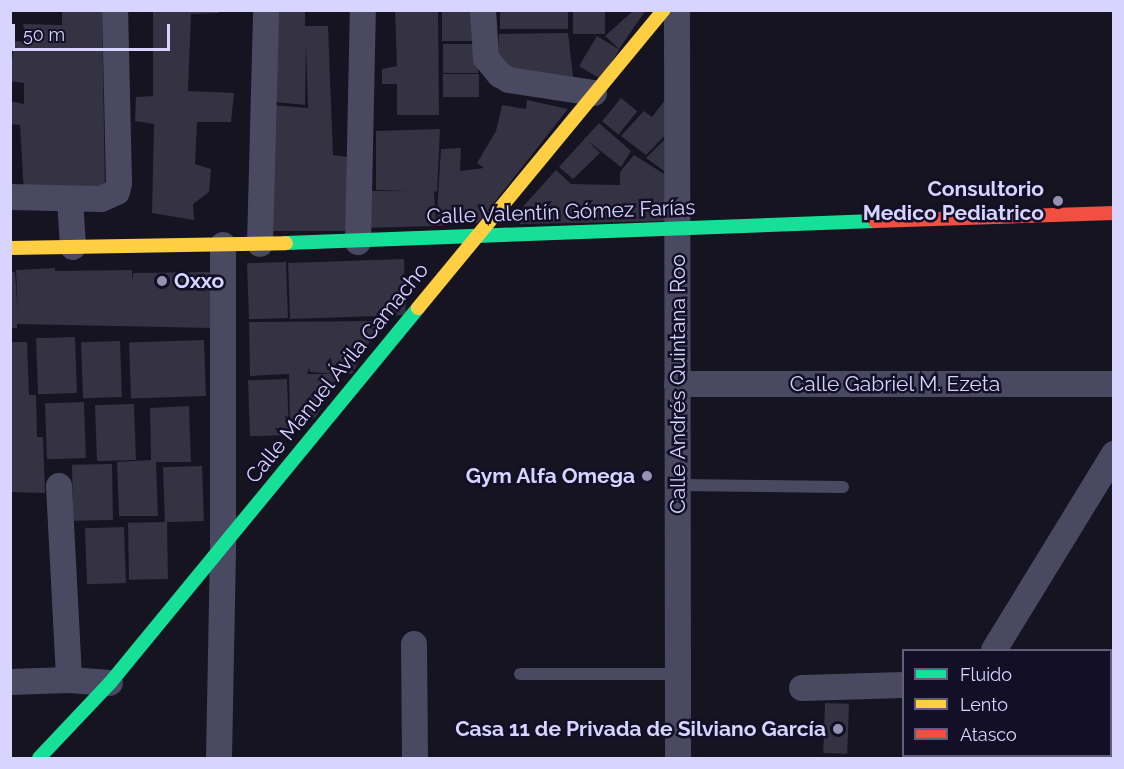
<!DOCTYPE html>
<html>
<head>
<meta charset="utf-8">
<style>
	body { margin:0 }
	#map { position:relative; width:1124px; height:769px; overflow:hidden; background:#161421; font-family:Raleway,sans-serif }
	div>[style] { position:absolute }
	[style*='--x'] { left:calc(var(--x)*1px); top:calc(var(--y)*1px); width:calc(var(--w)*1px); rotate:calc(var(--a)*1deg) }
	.green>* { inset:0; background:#132c2d }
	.building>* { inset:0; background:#343243; transform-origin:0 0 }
	.path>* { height:4px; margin-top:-2px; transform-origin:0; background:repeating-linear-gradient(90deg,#44505f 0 3px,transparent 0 7.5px) }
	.lane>* { height:12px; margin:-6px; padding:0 6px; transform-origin:6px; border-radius:6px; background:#4a4962 }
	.street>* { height:26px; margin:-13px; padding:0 13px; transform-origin:13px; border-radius:13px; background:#4a4962 }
	.fast>* { height:14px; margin:-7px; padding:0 7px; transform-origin:7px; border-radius:7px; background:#16e098 }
	.slow>* { height:14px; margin:-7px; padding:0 7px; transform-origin:7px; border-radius:7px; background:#ffcf43 }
	.jam>* { height:14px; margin:-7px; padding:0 7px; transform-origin:7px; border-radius:7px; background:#f24e42 }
	.dots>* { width:16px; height:16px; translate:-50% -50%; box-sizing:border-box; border:3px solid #130f26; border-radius:50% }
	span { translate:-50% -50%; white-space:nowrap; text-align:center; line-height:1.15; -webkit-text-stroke:5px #130f26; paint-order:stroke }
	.poi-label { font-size:21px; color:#d9d4ff; font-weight:700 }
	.right { translate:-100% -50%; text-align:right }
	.left { translate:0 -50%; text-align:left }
	.street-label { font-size:21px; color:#d9d4ff }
	.frame { position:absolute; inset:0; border:12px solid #d9d4ff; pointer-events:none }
	.legend { position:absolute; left:902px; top:649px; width:210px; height:108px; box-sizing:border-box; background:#130f26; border:2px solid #625e7d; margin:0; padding:8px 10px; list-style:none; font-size:18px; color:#d9d4ff }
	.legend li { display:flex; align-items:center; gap:12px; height:30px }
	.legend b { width:30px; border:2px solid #625e7d }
	.scale { position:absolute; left:12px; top:24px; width:158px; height:27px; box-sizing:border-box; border:3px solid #d9d4ff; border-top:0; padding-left:8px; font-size:18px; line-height:21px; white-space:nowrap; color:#d9d4ff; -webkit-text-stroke:4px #130f26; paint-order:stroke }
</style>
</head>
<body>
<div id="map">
	<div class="green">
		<div style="clip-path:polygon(1113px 655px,1113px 758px,1078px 758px,1080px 756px,1110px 756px,1110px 657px)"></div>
	</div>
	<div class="building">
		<div style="clip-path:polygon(62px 10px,102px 10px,105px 190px,24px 193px,20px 125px,10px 124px,10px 101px,24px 104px,24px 83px,10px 81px,14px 41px,27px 42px,23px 24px,62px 25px)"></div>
		<div style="clip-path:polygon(153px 10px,219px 10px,219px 13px,191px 14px,188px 91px,234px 93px,231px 122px,197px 122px,195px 164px,211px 169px,209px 192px,193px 204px,194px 220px,152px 213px,154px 124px,135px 121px,136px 97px,153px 96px)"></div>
		<div style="clip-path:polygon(273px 10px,305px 10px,305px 26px,328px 26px,333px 155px,354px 158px,352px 231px,273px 231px,272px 105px,308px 108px,306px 45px,305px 105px,275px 102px)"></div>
		<div style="clip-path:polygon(395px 10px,438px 10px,439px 115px,397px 115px,397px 84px,382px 84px,382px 69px,397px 66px)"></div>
		<div style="left:500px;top:10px;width:68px;height:19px"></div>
		<div style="left:573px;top:10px;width:32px;height:24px"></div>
		<div style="clip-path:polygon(634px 10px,646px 10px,619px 49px,605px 36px)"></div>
		<div style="left:442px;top:12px;width:36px;height:29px"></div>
		<div style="clip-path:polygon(568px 33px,574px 85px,497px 67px,499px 34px)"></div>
		<div style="left:597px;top:36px;width:26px;height:35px;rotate:31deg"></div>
		<div style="left:443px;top:44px;width:35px;height:29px"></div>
		<div style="left:443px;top:74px;width:36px;height:23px"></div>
		<div style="left:621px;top:98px;width:21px;height:30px;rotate:39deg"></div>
		<div style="clip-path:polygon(527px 100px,568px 109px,478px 223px,436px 226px,362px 228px,362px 191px,410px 191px,376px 190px,376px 131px,440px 129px,437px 192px,434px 191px,436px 226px,441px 149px,461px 148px,460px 171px,484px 168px,477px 163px,496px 131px,502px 105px,526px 109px)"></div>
		<div style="clip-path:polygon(665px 100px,673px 127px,646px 155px,621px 136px,644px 111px,652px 117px)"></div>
		<div style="clip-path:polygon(599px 123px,631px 151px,621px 167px,588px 141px,600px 153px,573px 179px,559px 167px)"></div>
		<div style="clip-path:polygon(666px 138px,674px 178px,646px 158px)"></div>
		<div style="clip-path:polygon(634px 155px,672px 179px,672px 221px,520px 224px,519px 211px,556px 170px,571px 184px,620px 185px,620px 172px)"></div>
		<div style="left:404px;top:259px;width:56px;height:116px;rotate:88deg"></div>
		<div style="left:286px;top:262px;width:56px;height:39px;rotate:88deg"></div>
		<div style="clip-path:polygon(55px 268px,55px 271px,132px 270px,132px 282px,133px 273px,210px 272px,212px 328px,17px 324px,17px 328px,10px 328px,10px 272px,15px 272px,18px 313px,16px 270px)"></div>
		<div style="clip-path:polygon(evenodd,381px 321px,352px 374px,340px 374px,316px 417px,290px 428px,289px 374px,250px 376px,249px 322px,381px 321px,309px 368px,310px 372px,334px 374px,307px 374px,309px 368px)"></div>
		<div style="left:75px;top:337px;width:56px;height:39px;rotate:88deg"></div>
		<div style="left:204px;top:340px;width:56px;height:75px;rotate:88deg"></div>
		<div style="left:120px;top:341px;width:56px;height:39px;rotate:88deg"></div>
		<div style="clip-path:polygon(10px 342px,27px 342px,29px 395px,36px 395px,37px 437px,43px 437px,45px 493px,10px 492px)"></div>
		<div style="left:287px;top:379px;width:56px;height:39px;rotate:88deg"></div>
		<div style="left:84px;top:402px;width:56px;height:39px;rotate:88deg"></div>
		<div style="left:134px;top:404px;width:56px;height:39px;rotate:88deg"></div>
		<div style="clip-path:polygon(189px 406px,191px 462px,156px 462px,158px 516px,119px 516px,117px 462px,151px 460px,150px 408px)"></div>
		<div style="left:112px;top:464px;width:56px;height:40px;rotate:89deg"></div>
		<div style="left:202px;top:466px;width:55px;height:39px;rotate:88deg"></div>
		<div style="left:167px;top:522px;width:57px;height:39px;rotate:89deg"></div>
		<div style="left:124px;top:527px;width:56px;height:39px;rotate:88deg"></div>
		<div style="left:825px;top:703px;width:24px;height:50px;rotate:2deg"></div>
	</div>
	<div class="path">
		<div style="--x:1110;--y:734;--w:4;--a:-27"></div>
		<div style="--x:1085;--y:758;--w:2;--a:-63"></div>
	</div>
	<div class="lane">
		<div style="--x:678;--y:485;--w:165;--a:0.7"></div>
		<div style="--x:520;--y:674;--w:158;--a:0"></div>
	</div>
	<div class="street">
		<div style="--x:483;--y:10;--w:48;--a:86.4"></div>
		<div style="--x:486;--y:58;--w:22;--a:51"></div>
		<div style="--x:500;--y:75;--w:10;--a:29"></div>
		<div style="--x:509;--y:80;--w:86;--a:8.7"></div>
		<div style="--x:677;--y:10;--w:748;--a:89.92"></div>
		<div style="--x:10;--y:197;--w:91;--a:1.3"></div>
		<div style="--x:101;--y:199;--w:17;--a:-24"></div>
		<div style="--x:117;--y:192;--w:9;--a:-77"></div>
		<div style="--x:119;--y:183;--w:173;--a:-91.3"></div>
		<div style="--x:70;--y:199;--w:48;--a:86.4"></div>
		<div style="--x:358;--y:242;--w:232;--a:-88.8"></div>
		<div style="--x:260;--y:244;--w:234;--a:-88.5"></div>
		<div style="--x:677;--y:384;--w:437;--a:0"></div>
		<div style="--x:59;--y:486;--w:194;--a:87"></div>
		<div style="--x:414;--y:644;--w:114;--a:89.5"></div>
		<div style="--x:994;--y:650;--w:230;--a:-58.5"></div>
		<div style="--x:10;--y:682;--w:59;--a:-1.9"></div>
		<div style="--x:69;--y:680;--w:41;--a:4.2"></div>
		<div style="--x:802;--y:688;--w:102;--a:-1.7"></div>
		<div style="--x:219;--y:758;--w:212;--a:-88.9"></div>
		<div style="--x:223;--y:546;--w:301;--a:-90"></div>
		<div style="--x:923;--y:758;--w:3;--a:-45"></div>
	</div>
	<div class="fast">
		<div style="--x:286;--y:243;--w:589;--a:-2.14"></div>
		<div style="--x:39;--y:758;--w:103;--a:-46.6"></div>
		<div style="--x:110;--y:683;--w:485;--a:-50.6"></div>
	</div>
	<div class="slow">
		<div style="--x:10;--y:248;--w:276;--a:-1"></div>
		<div style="--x:418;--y:308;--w:386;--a:-50.5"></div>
	</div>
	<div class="jam">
		<div style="--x:875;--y:221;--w:239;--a:-1.9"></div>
	</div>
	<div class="dots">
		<div style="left:1058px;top:201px;background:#9591b1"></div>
		<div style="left:162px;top:281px;background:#9591b1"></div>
		<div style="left:647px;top:476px;background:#9591b1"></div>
		<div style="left:838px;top:729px;background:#9591b1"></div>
	</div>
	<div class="poi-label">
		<span class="right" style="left:1044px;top:201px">Consultorio<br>Medico Pediatrico</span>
		<span class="left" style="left:174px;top:281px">Oxxo</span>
		<span class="right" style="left:635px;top:476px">Gym Alfa Omega</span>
		<span class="right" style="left:826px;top:729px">Casa 11 de Privada de Silviano García</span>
	</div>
	<div class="street-label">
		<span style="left:561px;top:212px;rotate:-2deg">Calle Valentín Gómez Farías</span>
		<span style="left:337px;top:373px;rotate:-51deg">Calle Manuel Ávila Camacho</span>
		<span style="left:678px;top:384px;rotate:-90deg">Calle Andrés Quintana Roo</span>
		<span style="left:895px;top:384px">Calle Gabriel M. Ezeta</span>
	</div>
	<div class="frame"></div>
	<ul class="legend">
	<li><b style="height:8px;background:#16e098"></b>Fluido</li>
	<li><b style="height:8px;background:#ffcf43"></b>Lento</li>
	<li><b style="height:8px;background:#f24e42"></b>Atasco</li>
	</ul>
	<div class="scale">50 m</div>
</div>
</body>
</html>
